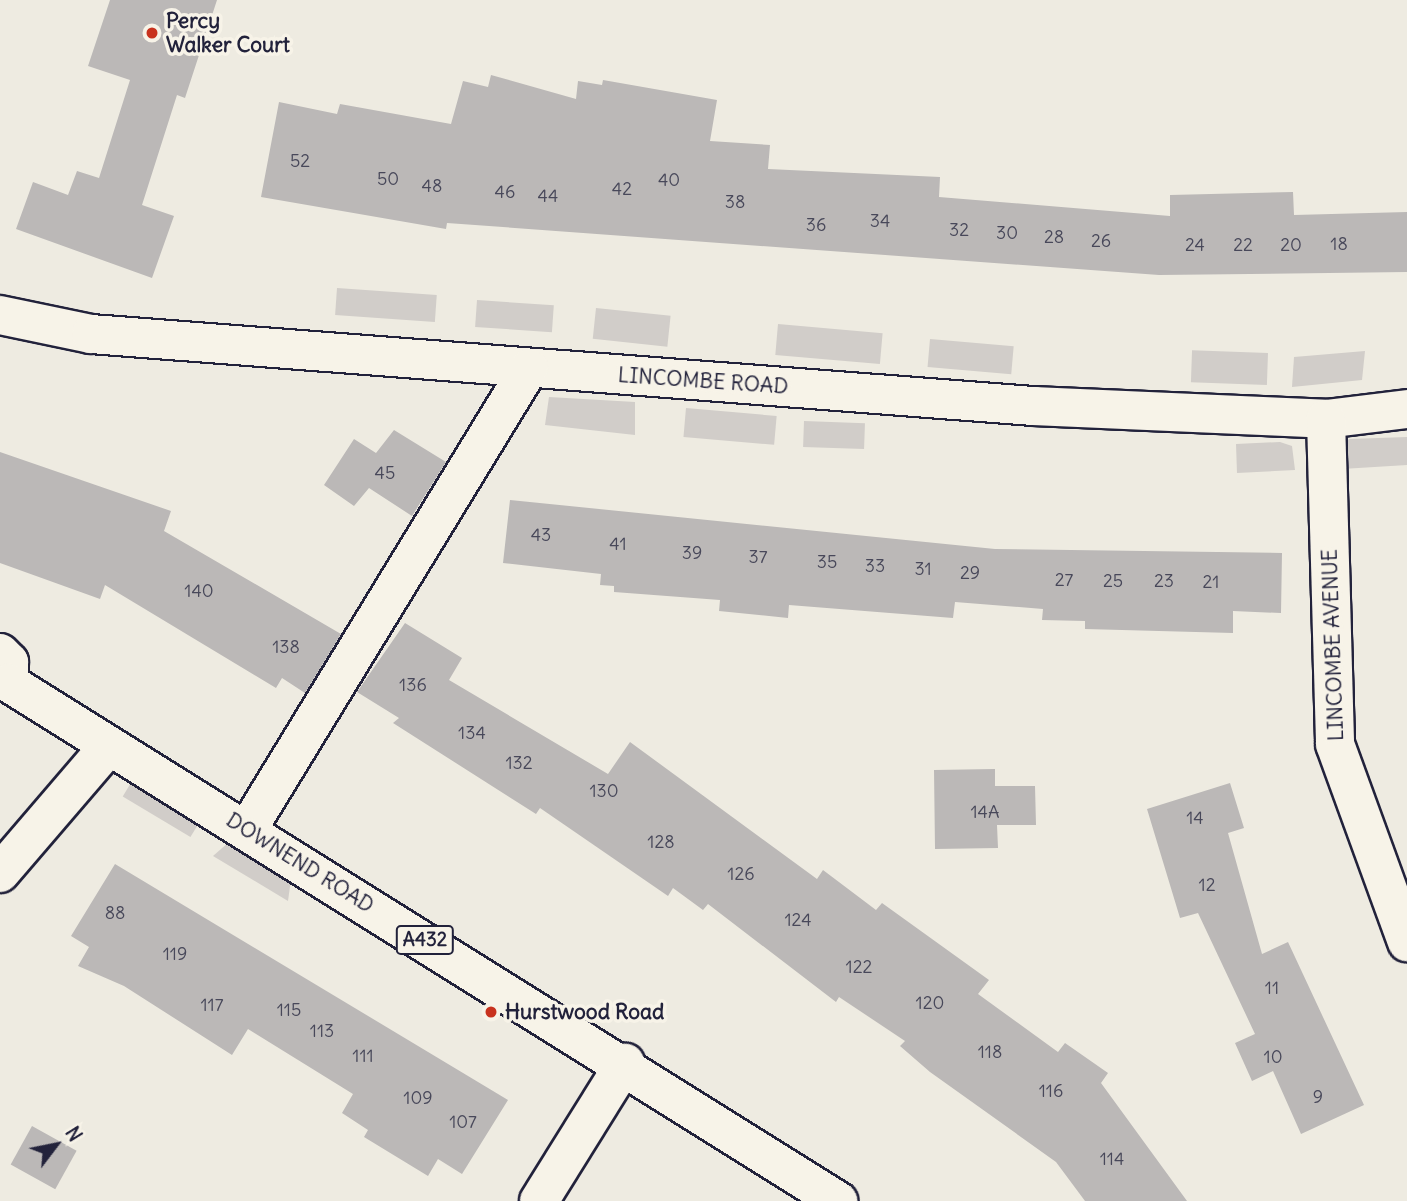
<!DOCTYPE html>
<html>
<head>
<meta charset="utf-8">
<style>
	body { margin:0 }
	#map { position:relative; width:1407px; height:1201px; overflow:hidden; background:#eeebe1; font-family:Delius,sans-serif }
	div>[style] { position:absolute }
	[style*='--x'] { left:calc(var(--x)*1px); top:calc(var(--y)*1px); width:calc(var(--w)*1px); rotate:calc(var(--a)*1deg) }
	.green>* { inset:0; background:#d1cdc9; transform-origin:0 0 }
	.building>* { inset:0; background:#bbb8b7; transform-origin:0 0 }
	.roads { filter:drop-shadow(2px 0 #22223b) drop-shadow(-2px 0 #22223b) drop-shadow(0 2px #22223b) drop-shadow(0 -2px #22223b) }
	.minor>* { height:38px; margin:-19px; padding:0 19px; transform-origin:19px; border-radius:19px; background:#f7f3e8 }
	.primary>* { height:38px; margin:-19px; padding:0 19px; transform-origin:19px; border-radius:19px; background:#f7f3e8 }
	.dots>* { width:19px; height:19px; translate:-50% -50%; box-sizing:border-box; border:4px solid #f7f3e8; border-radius:50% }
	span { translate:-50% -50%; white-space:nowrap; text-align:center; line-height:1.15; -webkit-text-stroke:7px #f7f3e8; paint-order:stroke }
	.number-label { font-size:18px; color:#48485a }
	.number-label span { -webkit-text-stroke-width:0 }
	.shield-label span { padding:2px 5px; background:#f7f3e8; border:2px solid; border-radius:5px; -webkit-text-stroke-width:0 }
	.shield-label { font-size:19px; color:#22223b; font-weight:700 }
	.poi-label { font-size:21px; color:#22223b; font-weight:700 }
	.left { translate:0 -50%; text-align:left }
	.street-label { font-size:21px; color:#22223b }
	.north { position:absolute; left:21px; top:1110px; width:70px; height:70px; -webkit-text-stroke:5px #f7f3e8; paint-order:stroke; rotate:58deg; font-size:19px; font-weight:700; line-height:28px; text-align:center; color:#22223b }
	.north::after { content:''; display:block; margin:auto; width:24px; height:32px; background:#22223b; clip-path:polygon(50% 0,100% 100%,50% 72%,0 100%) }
</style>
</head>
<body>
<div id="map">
	<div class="green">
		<div style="left:337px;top:288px;width:100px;height:27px;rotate:4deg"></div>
		<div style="left:477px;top:300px;width:77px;height:27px;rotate:4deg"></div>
		<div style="left:596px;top:308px;width:75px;height:31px;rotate:6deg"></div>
		<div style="left:778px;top:324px;width:105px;height:31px;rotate:5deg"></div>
		<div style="left:930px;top:339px;width:84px;height:28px;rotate:5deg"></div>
		<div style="clip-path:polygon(1365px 351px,1362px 380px,1292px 387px,1294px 357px)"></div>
		<div style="left:1268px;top:353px;width:32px;height:76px;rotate:92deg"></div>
		<div style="clip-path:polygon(549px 397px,635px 402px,635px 435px,545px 425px)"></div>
		<div style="left:686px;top:408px;width:91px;height:29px;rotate:5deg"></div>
		<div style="left:804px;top:421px;width:61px;height:26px;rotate:2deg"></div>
		<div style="clip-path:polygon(1407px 437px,1407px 465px,1342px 469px,1341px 449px,1349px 439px)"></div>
		<div style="clip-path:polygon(1280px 442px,1292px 446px,1295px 470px,1237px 473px,1236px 444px)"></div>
		<div style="left:132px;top:781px;width:79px;height:18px;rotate:31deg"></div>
		<div style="clip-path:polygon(229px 842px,291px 879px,288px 901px,213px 856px)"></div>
	</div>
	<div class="building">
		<div style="clip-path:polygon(110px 0,217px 0,185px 98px,177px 95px,142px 205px,174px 216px,152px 278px,16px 229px,33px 182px,68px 195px,77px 171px,99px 178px,130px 80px,88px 66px)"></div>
		<div style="clip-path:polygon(491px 75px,576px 99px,578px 81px,602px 85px,603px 80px,717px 100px,710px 141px,770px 145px,768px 169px,940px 177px,939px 197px,1170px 216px,1170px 195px,1293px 192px,1294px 215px,1407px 212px,1407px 272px,1159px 275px,447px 223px,446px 229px,261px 197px,279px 102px,337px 114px,340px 104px,451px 124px,463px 81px,488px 87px)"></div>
		<div style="clip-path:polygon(394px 430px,446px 462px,412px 516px,369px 488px,354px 506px,324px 485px,354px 439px,376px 453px)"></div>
		<div style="clip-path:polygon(0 452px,171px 511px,164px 531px,341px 634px,305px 693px,282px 678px,276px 688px,105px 585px,100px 599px,0 563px)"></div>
		<div style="clip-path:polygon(510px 500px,995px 549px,1282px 553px,1281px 613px,1233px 611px,1233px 633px,1085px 629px,1085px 621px,1042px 620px,1043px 609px,955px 602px,953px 618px,789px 605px,788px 618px,719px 611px,720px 600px,614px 592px,614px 586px,600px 585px,601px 574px,503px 563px)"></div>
		<div style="clip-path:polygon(405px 623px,462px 658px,449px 680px,608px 774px,630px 742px,817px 879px,823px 870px,876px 910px,882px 903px,989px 980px,978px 994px,1058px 1052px,1065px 1043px,1108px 1073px,1101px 1083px,1187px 1201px,1085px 1201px,1056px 1162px,930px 1072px,900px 1046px,905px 1041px,839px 997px,836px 1002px,708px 904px,703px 910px,673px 888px,668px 896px,540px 808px,536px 814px,393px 723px,399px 718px,357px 692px)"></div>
		<div style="clip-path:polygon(995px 769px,995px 786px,1035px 786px,1036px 825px,997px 825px,998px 848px,935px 849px,934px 770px)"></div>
		<div style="clip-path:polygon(1230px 783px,1244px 828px,1228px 833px,1262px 954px,1288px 942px,1364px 1105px,1301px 1134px,1273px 1071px,1252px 1081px,1235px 1043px,1255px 1034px,1198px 913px,1180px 918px,1147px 809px)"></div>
		<div style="clip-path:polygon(115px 864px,508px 1100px,462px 1174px,438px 1159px,428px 1176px,364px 1137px,368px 1130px,342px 1113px,353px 1094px,248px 1029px,232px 1055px,124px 986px,78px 966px,89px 947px,71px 936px)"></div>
		<div style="left:32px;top:1126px;width:51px;height:44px;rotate:29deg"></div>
	</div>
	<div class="roads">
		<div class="minor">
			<div style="--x:0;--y:315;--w:93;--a:11.8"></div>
			<div style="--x:91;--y:334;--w:945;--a:4.37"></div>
			<div style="--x:1033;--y:406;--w:293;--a:2.5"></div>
			<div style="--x:1326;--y:419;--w:82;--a:-7"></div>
			<div style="--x:1326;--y:419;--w:325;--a:88.4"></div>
			<div style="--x:1335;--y:744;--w:211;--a:70"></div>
			<div style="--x:247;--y:830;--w:541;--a:-58.6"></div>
			<div style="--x:0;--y:873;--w:165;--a:-49.4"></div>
			<div style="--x:539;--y:1201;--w:163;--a:-58.1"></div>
		</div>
		<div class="primary">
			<div style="--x:0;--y:653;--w:13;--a:45"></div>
			<div style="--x:9;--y:662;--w:21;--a:90"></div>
			<div style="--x:9;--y:683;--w:978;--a:32"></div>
		</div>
	</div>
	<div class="dots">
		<div style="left:152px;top:33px;background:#c8321e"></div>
		<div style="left:491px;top:1012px;background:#c8321e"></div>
	</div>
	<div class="number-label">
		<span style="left:300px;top:161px">52</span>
		<span style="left:388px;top:179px">50</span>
		<span style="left:669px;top:180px">40</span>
		<span style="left:432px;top:186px">48</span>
		<span style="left:622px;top:189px">42</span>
		<span style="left:505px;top:192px">46</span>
		<span style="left:548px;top:196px">44</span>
		<span style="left:735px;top:202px">38</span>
		<span style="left:880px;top:221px">34</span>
		<span style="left:816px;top:225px">36</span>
		<span style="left:959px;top:230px">32</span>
		<span style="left:1007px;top:233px">30</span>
		<span style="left:1054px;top:237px">28</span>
		<span style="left:1101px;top:241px">26</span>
		<span style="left:1339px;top:244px">18</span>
		<span style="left:1195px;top:245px">24</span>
		<span style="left:1243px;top:245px">22</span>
		<span style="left:1291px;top:245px">20</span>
		<span style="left:385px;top:473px">45</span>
		<span style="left:541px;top:535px">43</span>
		<span style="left:618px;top:544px">41</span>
		<span style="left:692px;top:553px">39</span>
		<span style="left:758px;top:557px">37</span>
		<span style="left:827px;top:562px">35</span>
		<span style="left:875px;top:566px">33</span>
		<span style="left:923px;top:569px">31</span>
		<span style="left:970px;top:573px">29</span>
		<span style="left:1064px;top:580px">27</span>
		<span style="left:1113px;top:581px">25</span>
		<span style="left:1164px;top:581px">23</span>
		<span style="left:1211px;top:582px">21</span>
		<span style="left:199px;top:591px">140</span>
		<span style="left:286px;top:647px">138</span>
		<span style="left:413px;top:685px">136</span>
		<span style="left:472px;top:733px">134</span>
		<span style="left:519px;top:763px">132</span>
		<span style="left:604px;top:791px">130</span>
		<span style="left:985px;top:812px">14A</span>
		<span style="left:1195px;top:818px">14</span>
		<span style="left:661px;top:842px">128</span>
		<span style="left:741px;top:874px">126</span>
		<span style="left:1207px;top:885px">12</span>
		<span style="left:115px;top:913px">88</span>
		<span style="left:798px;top:920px">124</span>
		<span style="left:175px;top:954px">119</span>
		<span style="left:859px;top:967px">122</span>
		<span style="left:1272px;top:988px">11</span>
		<span style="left:930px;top:1003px">120</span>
		<span style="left:212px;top:1005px">117</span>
		<span style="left:289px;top:1010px">115</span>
		<span style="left:322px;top:1031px">113</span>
		<span style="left:990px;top:1052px">118</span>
		<span style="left:363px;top:1056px">111</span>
		<span style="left:1273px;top:1057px">10</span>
		<span style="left:1051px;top:1091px">116</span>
		<span style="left:1318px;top:1097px">9</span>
		<span style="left:418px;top:1098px">109</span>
		<span style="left:463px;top:1122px">107</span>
		<span style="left:1112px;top:1159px">114</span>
	</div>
	<div class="shield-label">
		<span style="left:425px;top:940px">A432</span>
	</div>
	<div class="poi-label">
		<span class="left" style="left:166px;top:33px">Percy<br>Walker Court</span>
		<span class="left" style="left:505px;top:1012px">Hurstwood Road</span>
	</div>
	<div class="street-label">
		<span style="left:703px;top:381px;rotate:4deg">LINCOMBE ROAD</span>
		<span style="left:1333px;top:645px;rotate:-92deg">LINCOMBE AVENUE</span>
		<span style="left:300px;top:863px;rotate:32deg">DOWNEND ROAD</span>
	</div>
	<div class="north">N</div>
</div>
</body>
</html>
